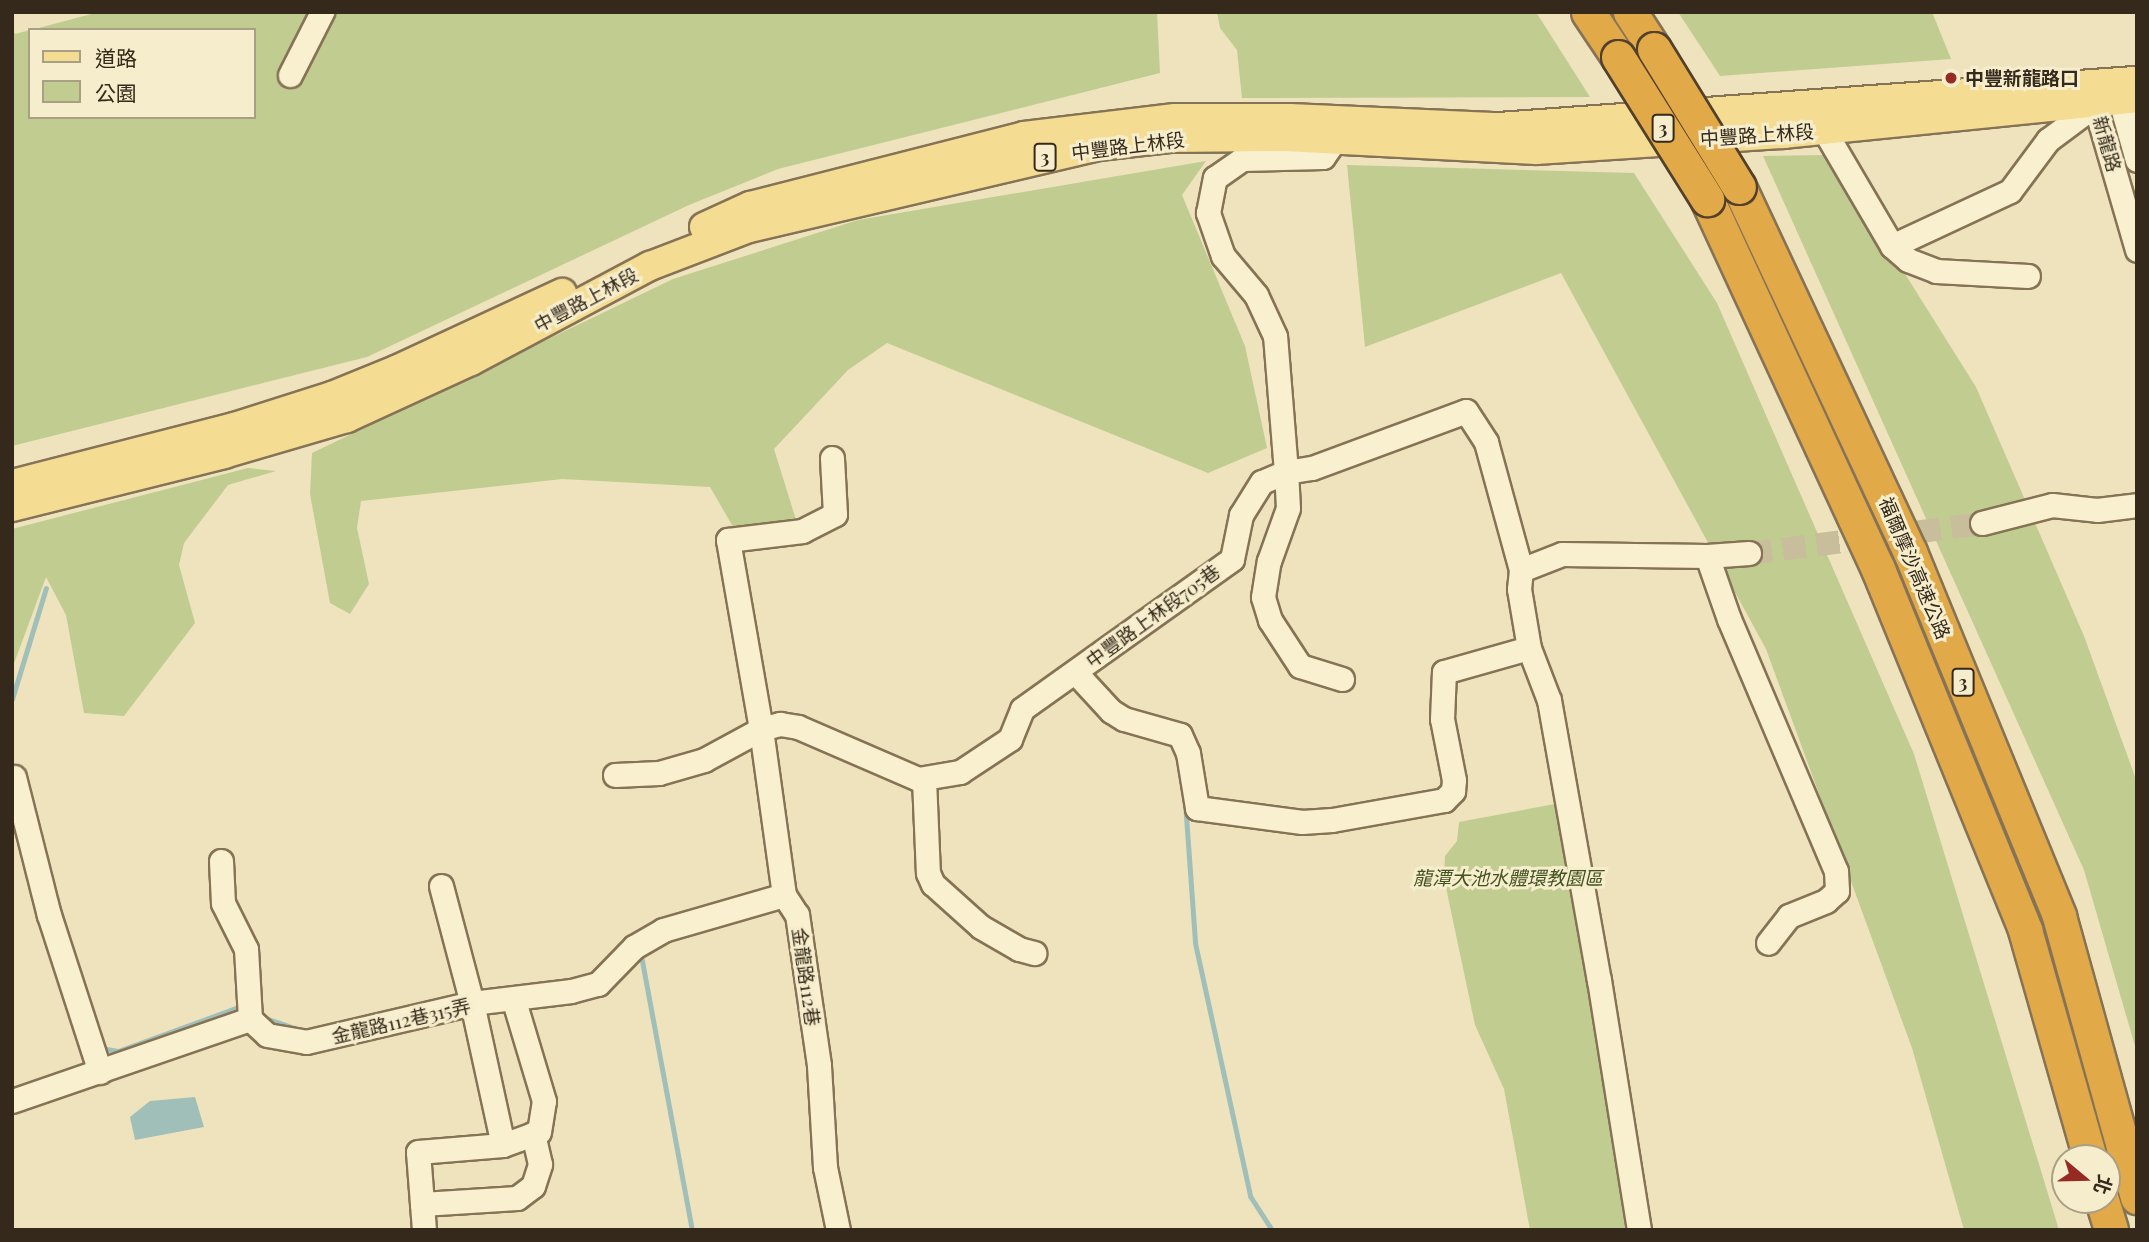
<!DOCTYPE html>
<html>
<head>
<meta charset="utf-8">
<style>
	body { margin:0 }
	#map { position:relative; width:2149px; height:1242px; overflow:hidden; background:#eee3bc; font-family:"Playfair Display","Noto Sans TC",serif }
	div>[style] { position:absolute }
	[style*='--x'] { left:calc(var(--x)*1px); top:calc(var(--y)*1px); width:calc(var(--w)*1px); rotate:calc(var(--a)*1deg) }
	.green>* { inset:0; background:#c1cc91 }
	.water>* { inset:0; background:#a0bfb8 }
	.stream>* { height:5px; margin:-2.5px; padding:0 2.5px; transform-origin:2.5px; border-radius:2.5px; background:#a0bfb8 }
	.minor-tunnel>* { height:23px; margin-top:-11.5px; transform-origin:0; background:repeating-linear-gradient(90deg,#c9be9c 0 23px,transparent 0 34px) }
	.roads { filter:drop-shadow(2px 0 #867356) drop-shadow(-2px 0 #867356) drop-shadow(0 2px #867356) drop-shadow(0 -2px #867356) }
	.minor>* { height:23px; margin:-11.5px; padding:0 11.5px; transform-origin:11.5px; border-radius:11.5px; background:#f9f0cf }
	.major>* { height:28px; margin:-14px; padding:0 14px; transform-origin:14px; border-radius:14px; background:#f4dc92 }
	.highway>* { height:33px; margin:-16.5px; padding:0 16.5px; transform-origin:16.5px; border-radius:16.5px; background:#e2a949 }
	.bridges { filter:drop-shadow(2px 0 #53402a) drop-shadow(-2px 0 #53402a) drop-shadow(0 2px #53402a) drop-shadow(0 -2px #53402a) }
	.highway-bridge>* { height:33px; margin:-16.5px; padding:0 16.5px; transform-origin:16.5px; border-radius:16.5px; background:#e2a949 }
	.dots>* { width:19px; height:19px; translate:-50% -50%; box-sizing:border-box; border:4px solid #f6edcc; border-radius:50% }
	span { translate:-50% -50%; white-space:nowrap; text-align:center; line-height:1.15; -webkit-text-stroke:6px #f6edcc; paint-order:stroke }
	.shield-label span { padding:2px 5px; background:#f6edcc; border:2px solid; border-radius:5px; -webkit-text-stroke-width:0 }
	.shield-label { font-size:18px; color:#35291b; font-weight:700 }
	.poi-label { font-size:19px; color:#35291b; font-weight:700 }
	.left { translate:0 -50%; text-align:left }
	.street-label { font-size:19px; color:#35291b }
	.park-label { font-size:19px; color:#425221; font-style:italic }
	.frame { position:absolute; inset:0; border:14px solid #35291b; pointer-events:none }
	.legend { position:absolute; left:28px; top:28px; width:228px; height:91px; box-sizing:border-box; background:#f6edcc; border:2px solid #a99f85; margin:0; padding:9px 12px; list-style:none; font-size:21px; color:#35291b }
	.legend li { display:flex; align-items:center; gap:14px; height:35px }
	.legend b { width:35px; border:2px solid #a99f85 }
	.north { position:absolute; left:2051px; top:1144px; width:70px; height:70px; box-sizing:border-box; background:#f6edcc; border:2px solid #a99f85; border-radius:50%; rotate:109deg; font-size:19px; font-weight:700; line-height:28px; text-align:center; color:#35291b }
	.north::after { content:''; display:block; margin:auto; width:24px; height:32px; background:#962b24; clip-path:polygon(50% 0,100% 100%,50% 72%,0 100%) }
</style>
</head>
<body>
<div id="map">
	<div class="green">
		<div style="clip-path:polygon(99px 12px,1157px 12px,1160px 73px,778px 169px,689px 205px,367px 357px,12px 446px,12px 29px,15px 34px,30px 30px,30px 117px,254px 117px,254px 30px,31px 30px)"></div>
		<div style="clip-path:polygon(1217px 12px,1536px 12px,1590px 97px,1242px 98px,1237px 50px,1220px 28px)"></div>
		<div style="clip-path:polygon(1678px 12px,1932px 12px,1951px 59px,1720px 76px)"></div>
		<div style="clip-path:polygon(1825px 155px,1875px 226px,1976px 387px,2084px 636px,2133px 771px,2137px 784px,2137px 1053px,2084px 870px,1763px 156px)"></div>
		<div style="clip-path:polygon(1206px 161px,1182px 195px,1245px 346px,1267px 448px,1208px 473px,887px 343px,848px 370px,774px 449px,797px 523px,739px 537px,710px 487px,562px 479px,361px 501px,357px 528px,369px 584px,350px 614px,330px 603px,310px 494px,312px 453px,673px 279px,858px 220px)"></div>
		<div style="clip-path:polygon(1347px 165px,1634px 173px,1717px 303px,1914px 754px,2059px 1230px,1964px 1230px,1912px 1048px,1766px 649px,1561px 273px,1365px 347px)"></div>
		<div style="clip-path:polygon(248px 468px,276px 471px,228px 485px,184px 543px,179px 565px,195px 623px,124px 716px,84px 713px,66px 615px,46px 577px,12px 669px,12px 529px)"></div>
		<div style="clip-path:polygon(1560px 803px,1630px 1230px,1530px 1230px,1504px 1089px,1475px 1025px,1444px 878px,1445px 856px,1457px 841px,1459px 822px)"></div>
	</div>
	<div class="water">
		<div style="clip-path:polygon(195px 1097px,204px 1127px,135px 1140px,130px 1117px,150px 1101px)"></div>
	</div>
	<div class="stream">
		<div style="--x:12;--y:699;--w:116;--a:-73"></div>
		<div style="--x:1185;--y:802;--w:141;--a:85.9"></div>
		<div style="--x:1195;--y:943;--w:259;--a:77.7"></div>
		<div style="--x:1250;--y:1196;--w:40;--a:57.1"></div>
		<div style="--x:55;--y:894;--w:46;--a:73.5"></div>
		<div style="--x:640;--y:950;--w:285;--a:79.5"></div>
		<div style="--x:262;--y:1017;--w:39;--a:19"></div>
		<div style="--x:101;--y:1048;--w:17;--a:10"></div>
		<div style="--x:118;--y:1051;--w:126;--a:-20"></div>
		<div style="--x:236;--y:1008;--w:7;--a:16"></div>
	</div>
	<div class="minor-tunnel">
		<div style="--x:1749;--y:553;--w:235;--a:-7.3"></div>
	</div>
	<div class="roads">
		<div class="minor">
			<div style="--x:290;--y:75;--w:71;--a:-63.1"></div>
			<div style="--x:1824;--y:130;--w:134;--a:59.6"></div>
			<div style="--x:1892;--y:246;--w:21;--a:41"></div>
			<div style="--x:1908;--y:260;--w:30;--a:21"></div>
			<div style="--x:1936;--y:271;--w:92;--a:3.1"></div>
			<div style="--x:2137;--y:160;--w:62;--a:-105.8"></div>
			<div style="--x:2120;--y:100;--w:27;--a:-144"></div>
			<div style="--x:2098;--y:84;--w:21;--a:98"></div>
			<div style="--x:2095;--y:105;--w:151;--a:73.8"></div>
			<div style="--x:1892;--y:246;--w:130;--a:-25"></div>
			<div style="--x:2010;--y:191;--w:64;--a:-53.3"></div>
			<div style="--x:2048;--y:140;--w:59;--a:-36.7"></div>
			<div style="--x:1982;--y:523;--w:72;--a:-14.4"></div>
			<div style="--x:2052;--y:505;--w:45;--a:6.3"></div>
			<div style="--x:2097;--y:510;--w:40;--a:-7.1"></div>
			<div style="--x:1749;--y:553;--w:42;--a:175.9"></div>
			<div style="--x:1707;--y:556;--w:67;--a:70.8"></div>
			<div style="--x:1729;--y:619;--w:274;--a:67"></div>
			<div style="--x:1836;--y:871;--w:20;--a:87"></div>
			<div style="--x:1837;--y:891;--w:15;--a:138"></div>
			<div style="--x:1826;--y:901;--w:40;--a:158"></div>
			<div style="--x:1789;--y:916;--w:34;--a:128"></div>
			<div style="--x:1521;--y:570;--w:44;--a:-21.3"></div>
			<div style="--x:1562;--y:554;--w:145;--a:0.8"></div>
			<div style="--x:1075;--y:672;--w:53;--a:47.3"></div>
			<div style="--x:1111;--y:711;--w:15;--a:32"></div>
			<div style="--x:1124;--y:719;--w:58;--a:15.9"></div>
			<div style="--x:1180;--y:735;--w:20;--a:66"></div>
			<div style="--x:1188;--y:753;--w:56;--a:80.7"></div>
			<div style="--x:1197;--y:808;--w:106;--a:7.6"></div>
			<div style="--x:1302;--y:822;--w:30;--a:-4"></div>
			<div style="--x:1332;--y:820;--w:114;--a:-10.1"></div>
			<div style="--x:1444;--y:800;--w:13;--a:-45"></div>
			<div style="--x:1453;--y:791;--w:11;--a:-85"></div>
			<div style="--x:1454;--y:780;--w:62;--a:-101.1"></div>
			<div style="--x:1442;--y:719;--w:47;--a:-87.6"></div>
			<div style="--x:1444;--y:672;--w:88;--a:-15.8"></div>
			<div style="--x:1342;--y:679;--w:44;--a:-162.8"></div>
			<div style="--x:1300;--y:666;--w:55;--a:-123.1"></div>
			<div style="--x:1270;--y:620;--w:24;--a:-107"></div>
			<div style="--x:1263;--y:597;--w:36;--a:-81"></div>
			<div style="--x:1269;--y:561;--w:56;--a:-70.3"></div>
			<div style="--x:1288;--y:508;--w:36;--a:-93"></div>
			<div style="--x:1286;--y:472;--w:26;--a:-9"></div>
			<div style="--x:1312;--y:468;--w:164;--a:-20.3"></div>
			<div style="--x:1466;--y:411;--w:37;--a:57"></div>
			<div style="--x:1486;--y:442;--w:133;--a:74.7"></div>
			<div style="--x:1521;--y:570;--w:19;--a:96"></div>
			<div style="--x:1519;--y:589;--w:60;--a:80.4"></div>
			<div style="--x:1529;--y:648;--w:56;--a:69"></div>
			<div style="--x:1549;--y:700;--w:284;--a:79.9"></div>
			<div style="--x:1599;--y:980;--w:253;--a:80.9"></div>
			<div style="--x:615;--y:775;--w:44;--a:-2.6"></div>
			<div style="--x:659;--y:773;--w:47;--a:-16.1"></div>
			<div style="--x:704;--y:760;--w:65;--a:-28.5"></div>
			<div style="--x:761;--y:729;--w:192;--a:-99.9"></div>
			<div style="--x:728;--y:540;--w:75;--a:-6.9"></div>
			<div style="--x:802;--y:531;--w:37;--a:-27"></div>
			<div style="--x:835;--y:514;--w:56;--a:-93.1"></div>
			<div style="--x:14;--y:777;--w:142;--a:75.8"></div>
			<div style="--x:49;--y:915;--w:165;--a:72"></div>
			<div style="--x:924;--y:779;--w:94;--a:87.6"></div>
			<div style="--x:928;--y:873;--w:12;--a:66"></div>
			<div style="--x:933;--y:884;--w:64;--a:41.9"></div>
			<div style="--x:981;--y:927;--w:44;--a:30.1"></div>
			<div style="--x:1019;--y:949;--w:16;--a:15"></div>
			<div style="--x:221;--y:861;--w:42;--a:87.3"></div>
			<div style="--x:223;--y:903;--w:51;--a:63.4"></div>
			<div style="--x:246;--y:949;--w:70;--a:86.7"></div>
			<div style="--x:441;--y:886;--w:121;--a:75.2"></div>
			<div style="--x:472;--y:1003;--w:145;--a:77.7"></div>
			<div style="--x:503;--y:1145;--w:38;--a:-20"></div>
			<div style="--x:539;--y:1132;--w:31;--a:-81"></div>
			<div style="--x:544;--y:1101;--w:104;--a:-106.7"></div>
			<div style="--x:12;--y:1101;--w:252;--a:-19"></div>
			<div style="--x:250;--y:1019;--w:23;--a:43"></div>
			<div style="--x:267;--y:1035;--w:40;--a:10"></div>
			<div style="--x:306;--y:1042;--w:171;--a:-13.2"></div>
			<div style="--x:472;--y:1003;--w:100;--a:-6.9"></div>
			<div style="--x:571;--y:991;--w:28;--a:-15"></div>
			<div style="--x:598;--y:984;--w:52;--a:-45.8"></div>
			<div style="--x:634;--y:947;--w:34;--a:-30"></div>
			<div style="--x:663;--y:930;--w:126;--a:-16.1"></div>
			<div style="--x:422;--y:1204;--w:95;--a:-3.6"></div>
			<div style="--x:517;--y:1198;--w:20;--a:-37"></div>
			<div style="--x:533;--y:1186;--w:23;--a:-72"></div>
			<div style="--x:540;--y:1164;--w:31;--a:-103"></div>
			<div style="--x:424;--y:1230;--w:78;--a:-94.4"></div>
			<div style="--x:418;--y:1152;--w:85;--a:-4.7"></div>
			<div style="--x:838;--y:1230;--w:64;--a:-101.7"></div>
			<div style="--x:825;--y:1167;--w:102;--a:-93.4"></div>
			<div style="--x:819;--y:1065;--w:152;--a:-98.3"></div>
			<div style="--x:797;--y:915;--w:24;--a:-123"></div>
			<div style="--x:784;--y:895;--w:168;--a:-97.9"></div>
			<div style="--x:761;--y:729;--w:20;--a:-15"></div>
			<div style="--x:780;--y:724;--w:18;--a:9"></div>
			<div style="--x:798;--y:727;--w:131;--a:23.4"></div>
			<div style="--x:918;--y:779;--w:43;--a:-9.5"></div>
			<div style="--x:960;--y:772;--w:60;--a:-33.4"></div>
			<div style="--x:1010;--y:739;--w:32;--a:-68"></div>
			<div style="--x:1022;--y:709;--w:258;--a:-35.5"></div>
			<div style="--x:1232;--y:559;--w:45;--a:-78.4"></div>
			<div style="--x:1241;--y:515;--w:39;--a:-58"></div>
			<div style="--x:1262;--y:482;--w:26;--a:-23"></div>
			<div style="--x:1286;--y:472;--w:136;--a:-94.6"></div>
			<div style="--x:1275;--y:336;--w:45;--a:-114.9"></div>
			<div style="--x:1256;--y:295;--w:51;--a:-130.2"></div>
			<div style="--x:1223;--y:256;--w:46;--a:-109.2"></div>
			<div style="--x:1208;--y:213;--w:36;--a:-79"></div>
			<div style="--x:1215;--y:178;--w:33;--a:-35"></div>
			<div style="--x:1242;--y:159;--w:81;--a:-1.4"></div>
			<div style="--x:1323;--y:157;--w:21;--a:-55"></div>
			<div style="--x:1335;--y:140;--w:13;--a:-103"></div>
		</div>
		<div class="major">
			<div style="--x:704;--y:227;--w:51;--a:-24.5"></div>
			<div style="--x:750;--y:206;--w:283;--a:-14.3"></div>
			<div style="--x:1024;--y:136;--w:152;--a:-6.8"></div>
			<div style="--x:1175;--y:118;--w:115;--a:0"></div>
			<div style="--x:1290;--y:118;--w:209;--a:2.5"></div>
			<div style="--x:1499;--y:127;--w:637;--a:-4.14"></div>
			<div style="--x:12;--y:484;--w:229;--a:-14.4"></div>
			<div style="--x:234;--y:427;--w:103;--a:-17.6"></div>
			<div style="--x:332;--y:396;--w:71;--a:-22.2"></div>
			<div style="--x:398;--y:369;--w:181;--a:-24.9"></div>
			<div style="--x:12;--y:507;--w:219;--a:-14"></div>
			<div style="--x:224;--y:454;--w:128;--a:-16.3"></div>
			<div style="--x:347;--y:418;--w:136;--a:-24.7"></div>
			<div style="--x:471;--y:361;--w:203;--a:-28"></div>
			<div style="--x:650;--y:266;--w:106;--a:-21"></div>
			<div style="--x:749;--y:228;--w:359;--a:-13.2"></div>
			<div style="--x:1099;--y:146;--w:71;--a:-6.4"></div>
			<div style="--x:1170;--y:138;--w:115;--a:-0.5"></div>
			<div style="--x:1285;--y:137;--w:251;--a:3"></div>
			<div style="--x:1536;--y:150;--w:249;--a:-3.7"></div>
			<div style="--x:1784;--y:134;--w:355;--a:-5.8"></div>
		</div>
		<div class="highway">
			<div style="--x:1588;--y:12;--w:54;--a:56.3"></div>
			<div style="--x:1630;--y:12;--w:44;--a:57"></div>
			<div style="--x:1739;--y:187;--w:403;--a:64.9"></div>
			<div style="--x:1910;--y:552;--w:393;--a:67.7"></div>
			<div style="--x:2059;--y:916;--w:292;--a:74.5"></div>
			<div style="--x:1707;--y:199;--w:408;--a:65.2"></div>
			<div style="--x:1878;--y:569;--w:390;--a:67.8"></div>
			<div style="--x:2025;--y:930;--w:237;--a:74.1"></div>
			<div style="--x:2102;--y:1200;--w:31;--a:73"></div>
		</div>
	</div>
	<div class="bridges">
		<div class="highway-bridge">
			<div style="--x:1654;--y:49;--w:162;--a:58.4"></div>
			<div style="--x:1618;--y:57;--w:168;--a:57.9"></div>
		</div>
	</div>
	<div class="dots">
		<div style="left:1951px;top:78px;background:#962b24"></div>
	</div>
	<div class="shield-label">
		<span style="left:1663px;top:128px">3</span>
		<span style="left:1045px;top:157px">3</span>
		<span style="left:1963px;top:682px">3</span>
	</div>
	<div class="poi-label">
		<span class="left" style="left:1965px;top:78px">中豐新龍路口</span>
	</div>
	<div class="street-label">
		<span style="left:1757px;top:135px;rotate:-4deg">中豐路上林段</span>
		<span style="left:2107px;top:144px;rotate:74deg">新龍路</span>
		<span style="left:1128px;top:146px;rotate:-7deg">中豐路上林段</span>
		<span style="left:586px;top:300px;rotate:-28deg">中豐路上林段</span>
		<span style="left:1915px;top:568px;rotate:67deg">福爾摩沙高速公路</span>
		<span style="left:1153px;top:616px;rotate:-36deg">中豐路上林段705巷</span>
		<span style="left:806px;top:977px;rotate:82deg">金龍路112巷</span>
		<span style="left:401px;top:1021px;rotate:-13deg">金龍路112巷315弄</span>
	</div>
	<div class="park-label">
		<span style="left:1508px;top:878px">龍潭大池水體環教園區</span>
	</div>
	<div class="frame"></div>
	<ul class="legend">
	<li><b style="height:9px;background:#f4dc92"></b>道路</li>
	<li><b style="height:19px;background:#c1cc91"></b>公園</li>
	</ul>
	<div class="north">北</div>
</div>
</body>
</html>
